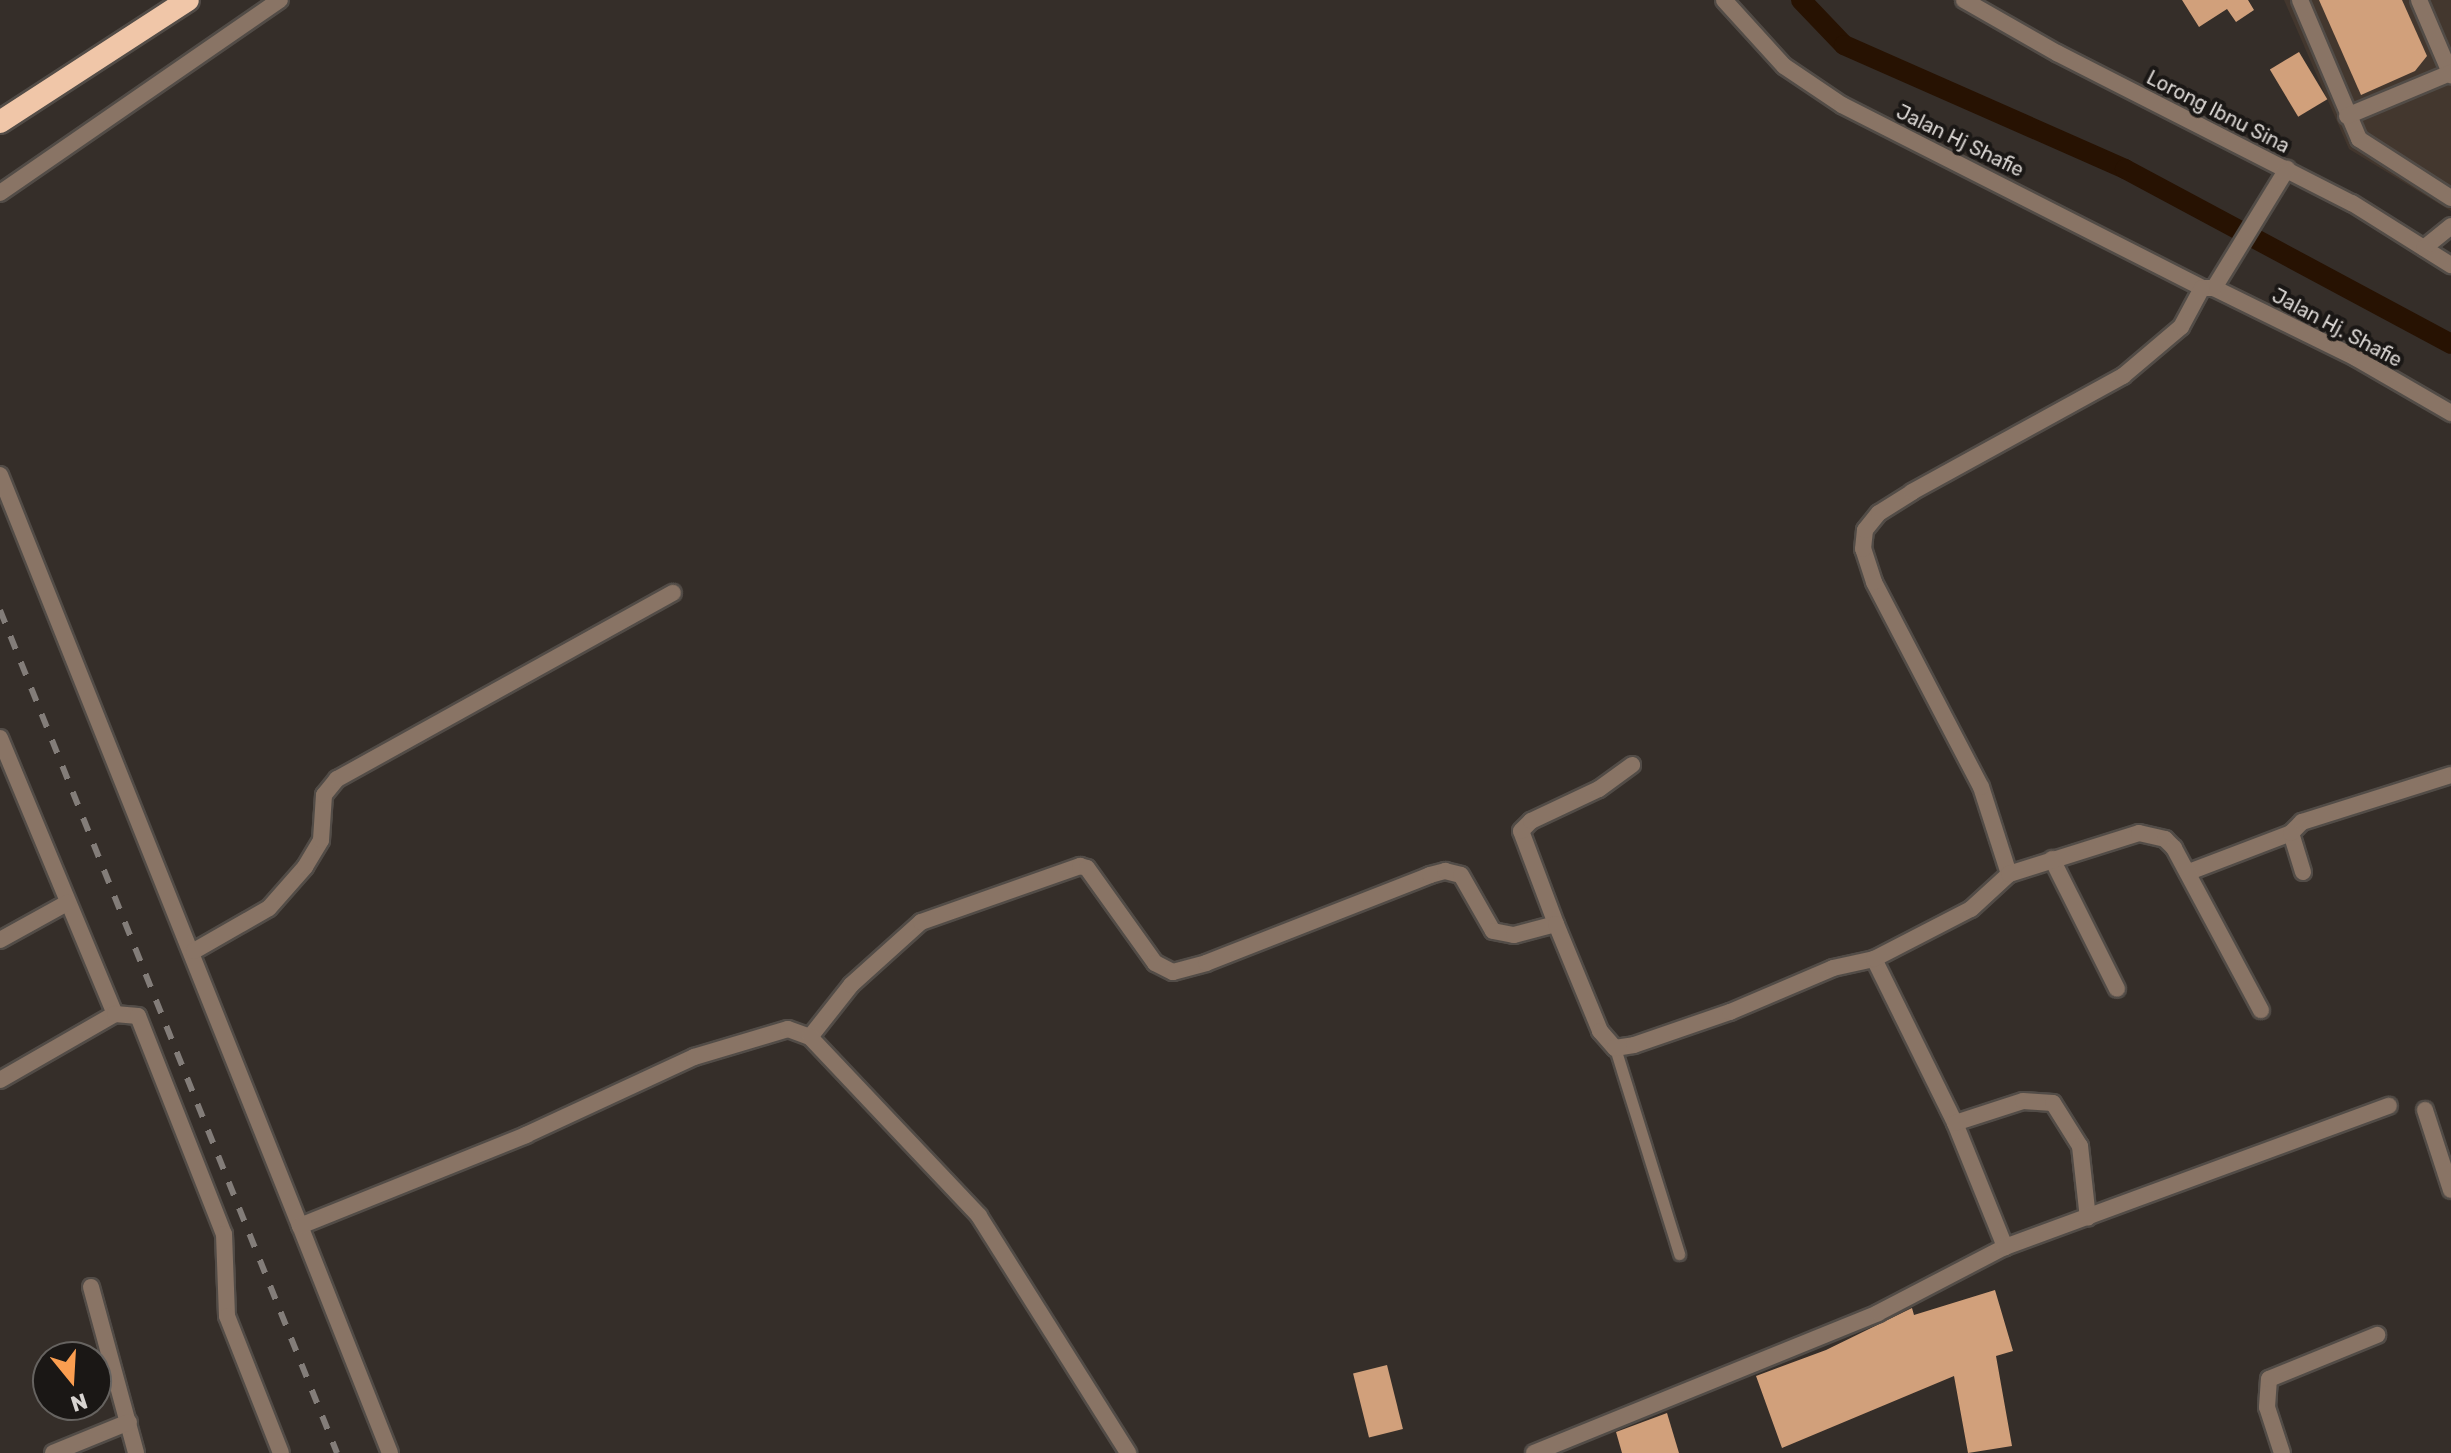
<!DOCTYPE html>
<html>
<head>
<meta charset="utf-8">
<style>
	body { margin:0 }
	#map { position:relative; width:2451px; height:1453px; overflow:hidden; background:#352e29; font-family:Rubik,sans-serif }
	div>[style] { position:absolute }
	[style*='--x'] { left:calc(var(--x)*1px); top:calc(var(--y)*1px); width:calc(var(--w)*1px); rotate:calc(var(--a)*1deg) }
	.built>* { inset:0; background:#43372e }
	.canal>* { height:20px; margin:-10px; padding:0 10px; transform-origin:10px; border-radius:10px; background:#271202 }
	.building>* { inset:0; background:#d1a07b; transform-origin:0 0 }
	.roads { filter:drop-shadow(2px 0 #524c47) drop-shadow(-2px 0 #524c47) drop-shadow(0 2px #524c47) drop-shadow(0 -2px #524c47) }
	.service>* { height:11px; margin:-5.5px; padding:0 5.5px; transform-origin:5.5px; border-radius:5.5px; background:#897465 }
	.minor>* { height:16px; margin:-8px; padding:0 8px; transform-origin:8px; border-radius:8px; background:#897465 }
	.trunk>* { height:22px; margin:-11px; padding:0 11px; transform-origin:11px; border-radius:11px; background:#f0c6a8 }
	.rail>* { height:6px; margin-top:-3px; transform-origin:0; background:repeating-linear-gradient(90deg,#837d79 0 14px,transparent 0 28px) }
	span { translate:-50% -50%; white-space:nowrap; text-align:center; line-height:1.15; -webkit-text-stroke:8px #1a1715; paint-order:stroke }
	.street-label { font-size:20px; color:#d8d4d1 }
	.north { position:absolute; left:32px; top:1341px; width:80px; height:80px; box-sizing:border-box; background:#1a1715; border:2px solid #666360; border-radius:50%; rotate:162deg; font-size:22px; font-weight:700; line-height:32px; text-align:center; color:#d8d4d1 }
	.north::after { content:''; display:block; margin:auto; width:28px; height:36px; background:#fb9e50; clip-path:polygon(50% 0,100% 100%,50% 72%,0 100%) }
</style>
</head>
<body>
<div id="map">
	<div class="built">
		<div style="clip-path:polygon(2284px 0,2451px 0,2451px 211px,2349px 149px)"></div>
	</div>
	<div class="canal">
		<div style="--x:1801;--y:0;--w:62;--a:46.3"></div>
		<div style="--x:1844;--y:45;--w:307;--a:23.8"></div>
		<div style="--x:2125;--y:169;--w:370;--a:28.2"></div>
	</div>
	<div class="building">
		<div style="clip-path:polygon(2182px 0,2248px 0,2254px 10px,2236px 22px,2227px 9px,2199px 27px)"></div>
		<div style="clip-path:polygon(2319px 0,2402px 0,2427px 56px,2415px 71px,2361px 95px)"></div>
		<div style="left:2299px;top:52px;width:55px;height:34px;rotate:59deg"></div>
		<div style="clip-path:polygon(1995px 1290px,2013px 1351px,1996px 1356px,2012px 1446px,1968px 1453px,1954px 1376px,1782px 1448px,1756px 1376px,1826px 1350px,1912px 1308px,1914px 1315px)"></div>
		<div style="left:1387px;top:1365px;width:66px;height:35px;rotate:76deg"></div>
		<div style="clip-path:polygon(1667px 1413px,1679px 1453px,1622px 1453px,1616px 1432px)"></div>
	</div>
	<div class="roads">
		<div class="service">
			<div style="--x:1615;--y:1048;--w:216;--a:72.7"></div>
		</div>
		<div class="minor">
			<div style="--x:1724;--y:0;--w:89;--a:47.7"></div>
			<div style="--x:1784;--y:66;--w:70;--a:33.9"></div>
			<div style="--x:1842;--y:105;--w:404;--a:26.9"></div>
			<div style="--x:2202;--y:288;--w:12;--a:0"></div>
			<div style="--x:2214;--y:288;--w:158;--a:26.2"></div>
			<div style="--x:2356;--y:358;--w:110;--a:30.1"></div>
			<div style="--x:1964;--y:0;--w:107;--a:29.7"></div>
			<div style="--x:2057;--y:53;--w:331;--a:27"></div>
			<div style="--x:2352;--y:203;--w:117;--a:32.1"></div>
			<div style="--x:2300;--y:0;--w:151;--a:67"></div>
			<div style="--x:2359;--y:139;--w:109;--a:32.7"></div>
			<div style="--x:2419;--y:0;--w:82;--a:66.9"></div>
			<div style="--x:2347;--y:116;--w:112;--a:-22.7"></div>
			<div style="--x:0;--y:193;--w:340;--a:-34.6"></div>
			<div style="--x:2424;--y:248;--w:35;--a:-39"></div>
			<div style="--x:2214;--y:288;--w:140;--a:-58.5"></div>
			<div style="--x:0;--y:475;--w:809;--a:68.22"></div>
			<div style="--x:0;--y:738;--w:299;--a:67.4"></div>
			<div style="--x:2052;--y:859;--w:145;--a:63.4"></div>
			<div style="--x:2189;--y:872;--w:109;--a:-20.9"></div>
			<div style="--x:2303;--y:872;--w:41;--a:-107.1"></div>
			<div style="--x:2291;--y:833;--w:16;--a:-45"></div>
			<div style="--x:2302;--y:822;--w:156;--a:-17.5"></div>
			<div style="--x:2009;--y:874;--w:91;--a:-107.8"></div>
			<div style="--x:1981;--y:787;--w:231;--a:-117.6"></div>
			<div style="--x:1874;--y:582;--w:35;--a:-108"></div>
			<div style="--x:1863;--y:549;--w:19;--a:-84"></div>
			<div style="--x:1865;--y:530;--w:22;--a:-51"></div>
			<div style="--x:1879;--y:513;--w:39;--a:-32"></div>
			<div style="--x:1912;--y:492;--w:241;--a:-28.8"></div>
			<div style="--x:2123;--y:376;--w:76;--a:-40.2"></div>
			<div style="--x:2181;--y:327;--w:44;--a:-61.7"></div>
			<div style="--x:1556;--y:924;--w:99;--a:-110.6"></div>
			<div style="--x:1521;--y:831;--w:14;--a:-45"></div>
			<div style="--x:1531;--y:821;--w:75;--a:-25.2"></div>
			<div style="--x:1599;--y:789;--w:41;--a:-36"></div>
			<div style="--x:0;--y:940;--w:77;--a:-28.9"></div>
			<div style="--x:194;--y:951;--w:86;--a:-29.8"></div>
			<div style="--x:269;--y:908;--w:55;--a:-48.7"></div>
			<div style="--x:305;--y:867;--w:31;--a:-59"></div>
			<div style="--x:321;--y:840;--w:45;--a:-86.2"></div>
			<div style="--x:324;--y:795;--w:21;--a:-51"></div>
			<div style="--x:337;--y:779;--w:384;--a:-29"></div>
			<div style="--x:1874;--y:959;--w:183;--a:63.7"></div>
			<div style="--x:1955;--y:1123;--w:134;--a:68"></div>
			<div style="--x:810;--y:1037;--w:66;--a:-51.7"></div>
			<div style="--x:851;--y:985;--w:94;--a:-42"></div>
			<div style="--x:921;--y:922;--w:169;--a:-19.4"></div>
			<div style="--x:1080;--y:866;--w:7;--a:16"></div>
			<div style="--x:1087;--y:868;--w:117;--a:54.4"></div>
			<div style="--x:1155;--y:963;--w:20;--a:27"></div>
			<div style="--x:1173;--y:972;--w:34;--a:-15"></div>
			<div style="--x:1206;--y:963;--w:241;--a:-21.4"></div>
			<div style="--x:1430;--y:875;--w:16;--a:-15"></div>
			<div style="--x:1445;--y:871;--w:16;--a:14"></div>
			<div style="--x:1461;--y:875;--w:64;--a:60.3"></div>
			<div style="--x:1493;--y:931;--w:21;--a:11"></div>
			<div style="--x:1514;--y:935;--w:43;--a:-14.7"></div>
			<div style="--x:1556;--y:924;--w:116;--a:67.6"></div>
			<div style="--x:1600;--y:1031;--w:23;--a:49"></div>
			<div style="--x:1615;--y:1048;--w:19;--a:-9"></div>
			<div style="--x:1634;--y:1045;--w:102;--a:-19"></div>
			<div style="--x:1730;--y:1012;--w:112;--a:-23.1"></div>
			<div style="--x:1833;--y:968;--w:42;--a:-12.4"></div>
			<div style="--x:1874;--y:959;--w:109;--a:-27.3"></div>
			<div style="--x:1971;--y:909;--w:52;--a:-42.6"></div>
			<div style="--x:2009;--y:874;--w:136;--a:-17.5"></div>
			<div style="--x:2139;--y:833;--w:27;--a:13"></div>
			<div style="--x:2165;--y:839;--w:13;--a:45"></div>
			<div style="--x:2174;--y:848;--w:184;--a:61.8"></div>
			<div style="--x:0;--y:1080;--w:133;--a:-29.9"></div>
			<div style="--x:115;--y:1014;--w:23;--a:5"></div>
			<div style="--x:138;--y:1016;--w:234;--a:68.5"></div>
			<div style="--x:224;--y:1234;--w:82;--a:87.9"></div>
			<div style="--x:227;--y:1316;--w:147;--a:68.5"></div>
			<div style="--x:2425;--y:1110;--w:84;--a:72"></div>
			<div style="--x:1955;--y:1123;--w:71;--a:-17.9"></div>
			<div style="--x:2023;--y:1101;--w:30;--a:4"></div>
			<div style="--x:2053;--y:1103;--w:51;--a:57.9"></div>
			<div style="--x:2080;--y:1146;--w:72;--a:83.7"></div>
			<div style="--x:91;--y:1287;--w:172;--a:74.8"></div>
			<div style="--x:53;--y:1453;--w:82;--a:-22.2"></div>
			<div style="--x:390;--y:1453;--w:244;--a:-111.6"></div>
			<div style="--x:300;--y:1226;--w:244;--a:-21.9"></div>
			<div style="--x:526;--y:1135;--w:185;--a:-24.9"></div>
			<div style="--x:694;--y:1057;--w:98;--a:-16.6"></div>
			<div style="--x:788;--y:1029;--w:23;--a:20"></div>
			<div style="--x:810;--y:1037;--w:246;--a:46.6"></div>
			<div style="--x:979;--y:1216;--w:280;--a:57.8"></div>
			<div style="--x:1534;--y:1453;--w:371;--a:-22.1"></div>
			<div style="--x:1878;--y:1313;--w:143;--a:-27.5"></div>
			<div style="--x:2005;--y:1247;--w:409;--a:-20.2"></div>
			<div style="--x:2282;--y:1453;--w:48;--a:-108.1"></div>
			<div style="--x:2267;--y:1407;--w:28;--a:-86"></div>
			<div style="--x:2269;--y:1379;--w:117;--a:-22.2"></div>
		</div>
		<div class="trunk">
			<div style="--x:0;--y:122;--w:224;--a:-33"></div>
		</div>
	</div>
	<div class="rail">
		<div style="--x:0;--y:610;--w:908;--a:68.21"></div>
	</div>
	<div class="street-label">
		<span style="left:2218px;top:112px;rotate:27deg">Lorong Ibnu Sina</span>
		<span style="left:1960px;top:141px;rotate:26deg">Jalan Hj Shafie</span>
		<span style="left:2337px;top:328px;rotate:28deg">Jalan Hj. Shafie</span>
	</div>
	<div class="north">N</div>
</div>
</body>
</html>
